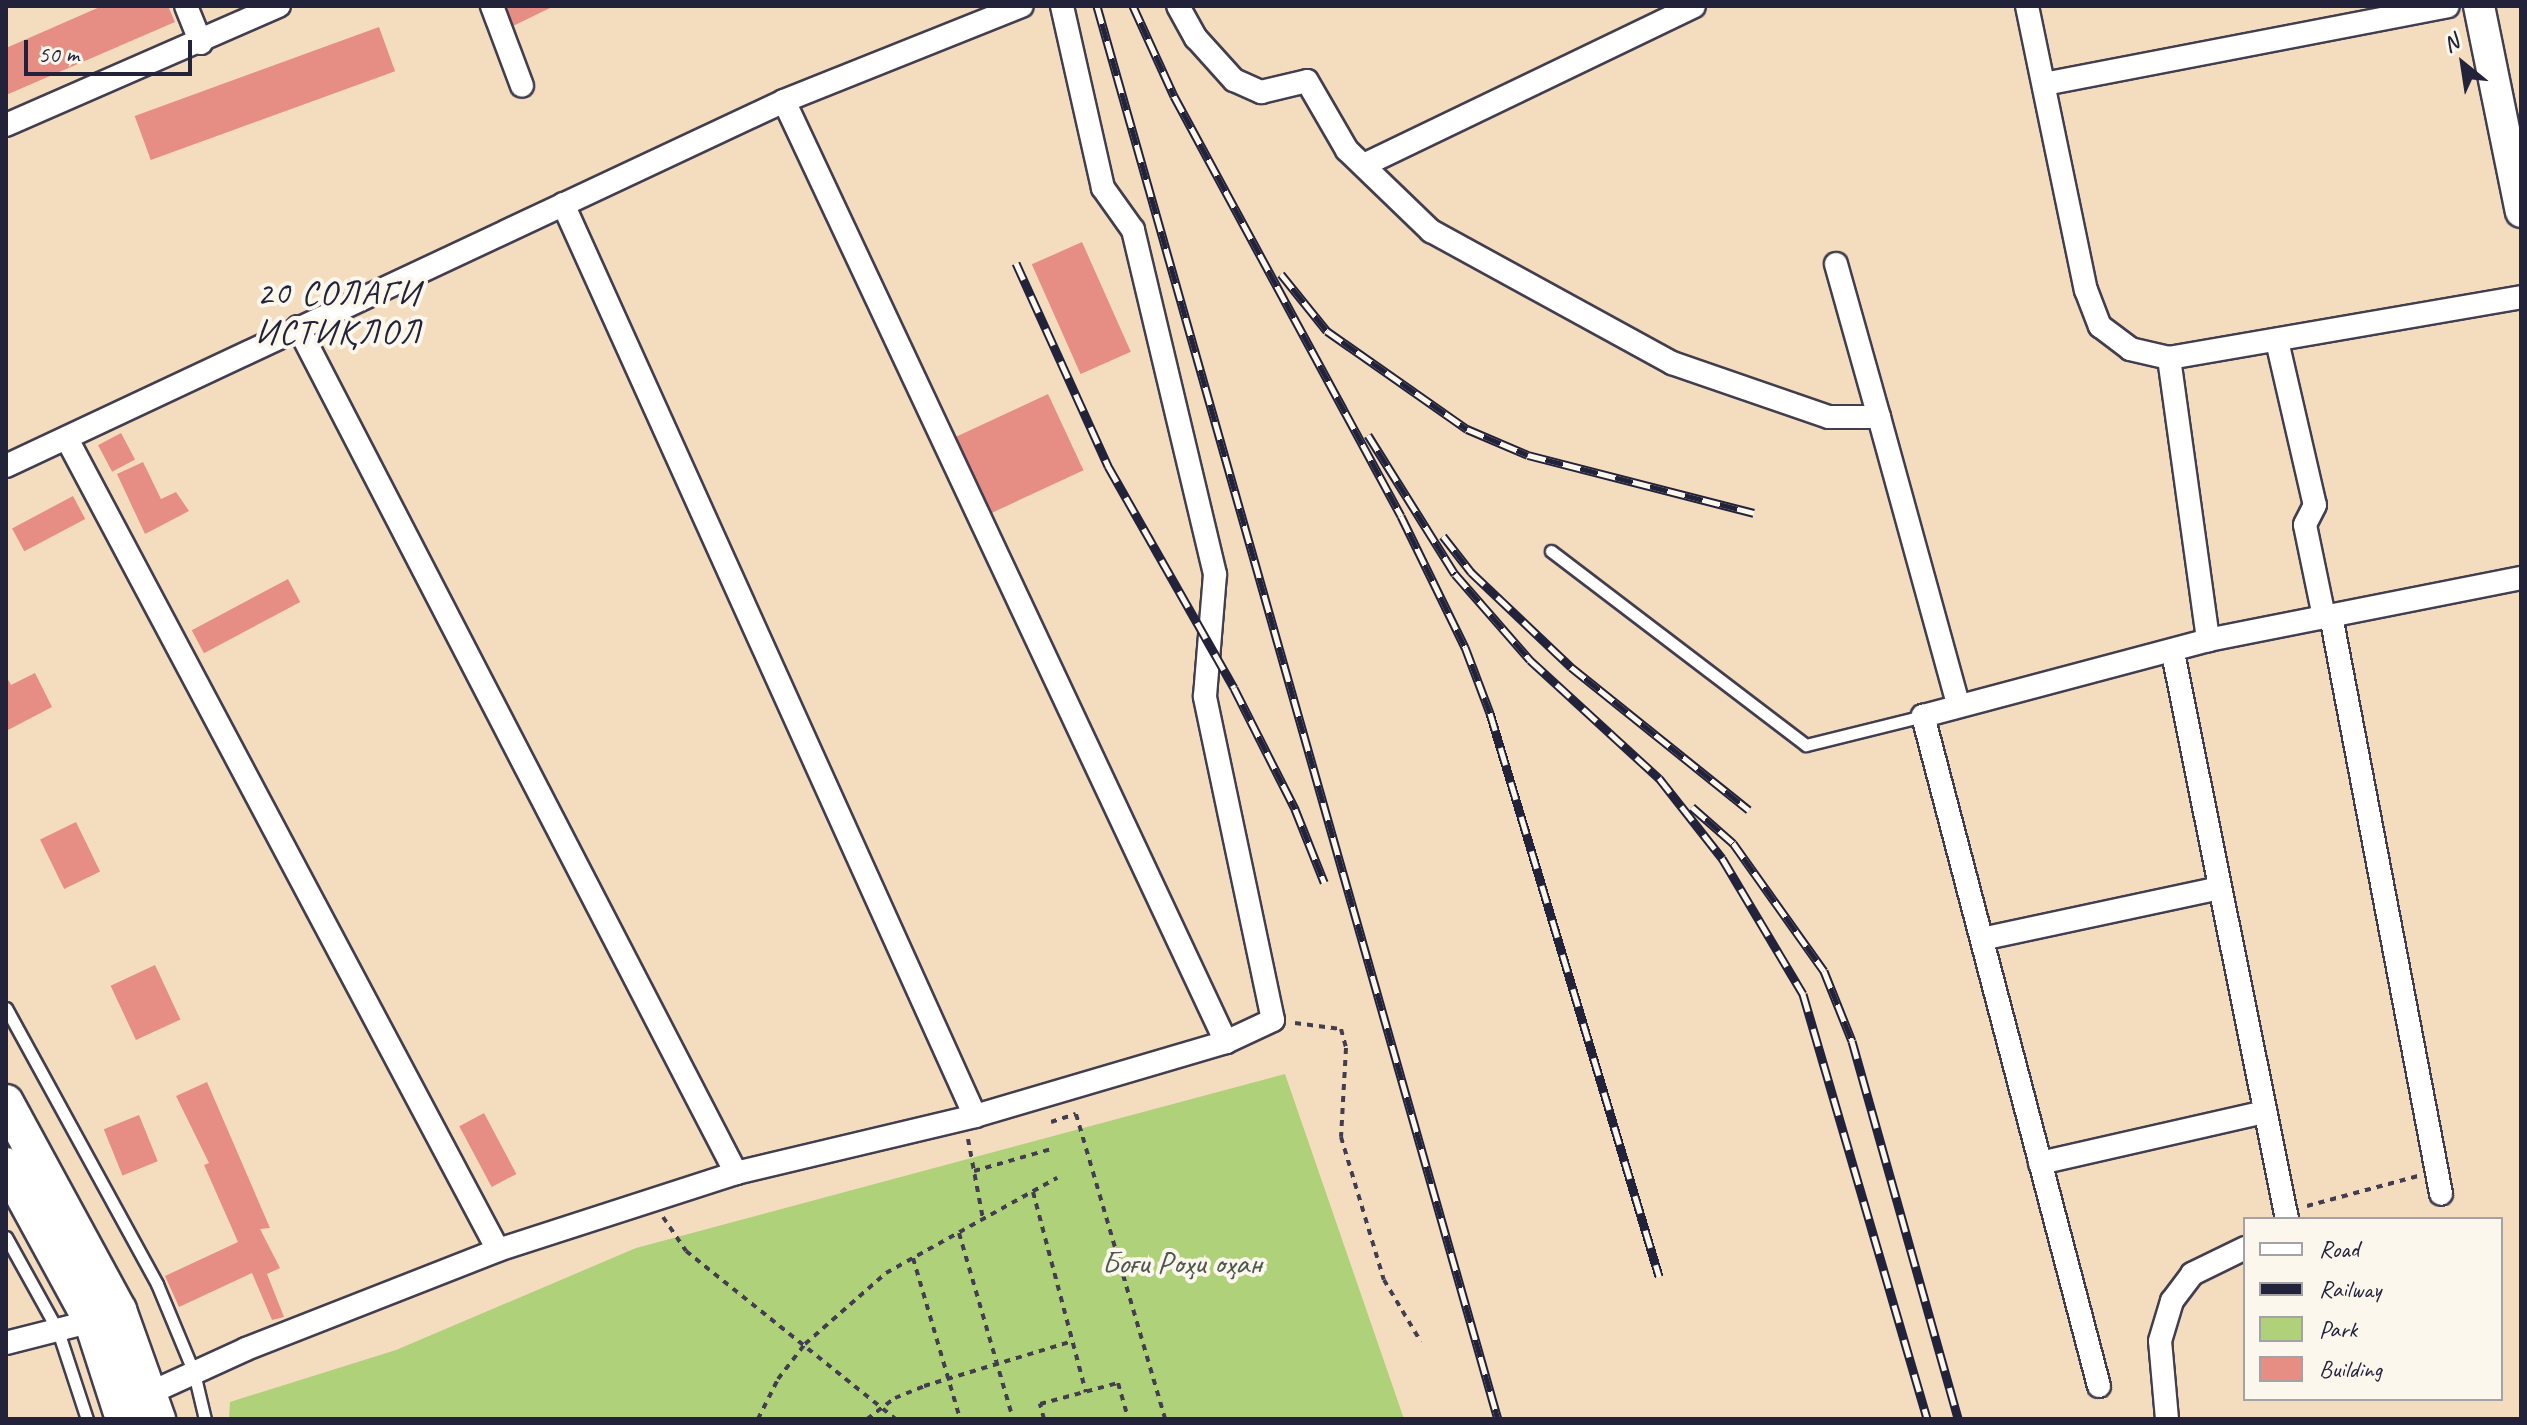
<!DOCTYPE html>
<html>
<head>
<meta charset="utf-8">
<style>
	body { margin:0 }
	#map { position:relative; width:2527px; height:1425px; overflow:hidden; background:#f4dcbf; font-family:Caveat,sans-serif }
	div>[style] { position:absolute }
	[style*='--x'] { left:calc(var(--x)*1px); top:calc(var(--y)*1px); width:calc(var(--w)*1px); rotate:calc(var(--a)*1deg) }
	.green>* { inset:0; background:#afd179 }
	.building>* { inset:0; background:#e78e84; transform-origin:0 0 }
	.path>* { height:4px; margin-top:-2px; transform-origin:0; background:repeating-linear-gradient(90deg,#423e4f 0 6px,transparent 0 12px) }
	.roads { filter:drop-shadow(2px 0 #423e4f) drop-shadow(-2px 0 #423e4f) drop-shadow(0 2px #423e4f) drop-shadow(0 -2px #423e4f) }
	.lane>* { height:11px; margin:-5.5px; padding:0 5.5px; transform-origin:5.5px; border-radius:5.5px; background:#fff }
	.street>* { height:22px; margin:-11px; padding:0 11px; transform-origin:11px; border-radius:11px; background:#fff }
	.secondary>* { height:30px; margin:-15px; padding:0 15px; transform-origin:15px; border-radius:15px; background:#fff }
	.primary>* { height:34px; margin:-17px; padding:0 17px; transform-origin:17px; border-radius:17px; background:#fff }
	.rail>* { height:9px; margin-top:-4.5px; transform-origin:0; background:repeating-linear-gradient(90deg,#fbf7ec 0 18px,#22223b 0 36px); box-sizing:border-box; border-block:2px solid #22223b }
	span { translate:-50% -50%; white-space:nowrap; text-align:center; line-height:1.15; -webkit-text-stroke:8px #fbf7ec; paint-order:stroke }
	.park-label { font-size:32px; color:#4c574e }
	.neighbourhood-label { font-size:34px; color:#22223b; letter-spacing:2px }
	.frame { position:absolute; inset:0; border:8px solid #22223b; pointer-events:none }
	.legend { position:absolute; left:2243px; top:1217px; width:260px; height:184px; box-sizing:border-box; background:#fbf7ec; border:2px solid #a4a2a5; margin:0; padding:10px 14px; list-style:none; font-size:24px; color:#22223b }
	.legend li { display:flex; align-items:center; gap:16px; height:40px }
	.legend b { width:40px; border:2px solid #a4a2a5 }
	.north { position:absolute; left:2423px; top:24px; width:80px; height:80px; -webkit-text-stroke:6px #fbf7ec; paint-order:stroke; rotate:330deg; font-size:22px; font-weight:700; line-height:32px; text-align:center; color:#22223b }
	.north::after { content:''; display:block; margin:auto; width:28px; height:36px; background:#22223b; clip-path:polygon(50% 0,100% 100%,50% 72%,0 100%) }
	.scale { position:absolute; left:24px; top:40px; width:168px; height:36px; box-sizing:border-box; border:4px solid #22223b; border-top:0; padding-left:10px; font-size:24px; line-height:28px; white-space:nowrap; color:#22223b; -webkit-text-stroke:6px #fbf7ec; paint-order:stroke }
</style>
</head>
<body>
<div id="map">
	<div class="green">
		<div style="clip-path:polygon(1285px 1074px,1404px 1419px,229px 1419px,230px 1402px,396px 1350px,636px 1248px)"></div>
	</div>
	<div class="building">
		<div style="clip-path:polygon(102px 6px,168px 6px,175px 22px,6px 95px,6px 48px)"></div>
		<div style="clip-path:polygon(504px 6px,554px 6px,513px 26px)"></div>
		<div style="left:379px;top:27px;width:47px;height:260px;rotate:70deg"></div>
		<div style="left:1082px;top:242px;width:120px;height:55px;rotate:66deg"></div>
		<div style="left:1048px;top:394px;width:84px;height:102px;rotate:65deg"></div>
		<div style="left:121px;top:433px;width:30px;height:26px;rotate:62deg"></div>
		<div style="clip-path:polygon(143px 462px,161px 499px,176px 492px,189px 511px,145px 534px,117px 474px)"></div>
		<div style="left:73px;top:496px;width:26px;height:69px;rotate:62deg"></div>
		<div style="left:288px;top:579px;width:26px;height:109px;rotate:62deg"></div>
		<div style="clip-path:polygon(35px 673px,52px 707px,6px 731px,6px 676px,11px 685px)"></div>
		<div style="left:76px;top:822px;width:55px;height:40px;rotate:64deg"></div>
		<div style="left:155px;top:965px;width:60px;height:49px;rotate:65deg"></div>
		<div style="clip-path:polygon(207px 1082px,270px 1228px,260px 1229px,280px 1268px,267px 1274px,284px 1317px,272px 1320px,252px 1273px,179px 1307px,165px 1276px,238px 1242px,204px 1165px,209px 1163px,176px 1096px)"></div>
		<div style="left:484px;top:1113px;width:69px;height:28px;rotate:62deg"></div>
		<div style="left:139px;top:1115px;width:50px;height:38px;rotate:68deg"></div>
	</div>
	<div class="path">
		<div style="--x:1295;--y:1023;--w:46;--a:7.4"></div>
		<div style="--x:1341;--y:1029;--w:20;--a:75"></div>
		<div style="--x:1346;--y:1048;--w:89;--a:93.2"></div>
		<div style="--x:1341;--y:1137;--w:149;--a:73.3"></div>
		<div style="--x:1384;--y:1280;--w:72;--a:59.2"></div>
		<div style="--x:1051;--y:1122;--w:26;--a:-18"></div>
		<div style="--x:1076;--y:1114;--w:318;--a:73.7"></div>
		<div style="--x:968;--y:1139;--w:81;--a:79.4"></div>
		<div style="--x:974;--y:1171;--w:80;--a:-15.9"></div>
		<div style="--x:1033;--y:1192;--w:207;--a:75.2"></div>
		<div style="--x:2307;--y:1206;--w:115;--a:-15.1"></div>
		<div style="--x:663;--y:1217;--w:41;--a:55.9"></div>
		<div style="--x:686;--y:1251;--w:269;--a:38.7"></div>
		<div style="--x:959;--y:1233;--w:194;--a:73.8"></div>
		<div style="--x:913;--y:1258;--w:168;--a:73.7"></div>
		<div style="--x:758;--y:1419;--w:45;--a:-63.4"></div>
		<div style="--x:778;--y:1379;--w:44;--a:-52.4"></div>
		<div style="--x:805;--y:1344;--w:108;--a:-41.2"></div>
		<div style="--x:886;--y:1273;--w:196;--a:-29.1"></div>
		<div style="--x:867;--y:1419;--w:35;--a:-37"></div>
		<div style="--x:895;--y:1398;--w:31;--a:-22"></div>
		<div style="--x:924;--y:1386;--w:156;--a:-16.8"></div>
		<div style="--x:1044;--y:1419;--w:16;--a:-105"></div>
		<div style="--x:1040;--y:1404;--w:81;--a:-15.1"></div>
		<div style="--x:1118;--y:1383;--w:37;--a:74"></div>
	</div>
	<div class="roads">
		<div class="lane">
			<div style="--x:1551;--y:551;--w:320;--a:37.3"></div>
			<div style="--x:1806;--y:745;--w:121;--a:-13.9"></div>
			<div style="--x:6;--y:1008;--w:315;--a:61.3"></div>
			<div style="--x:157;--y:1284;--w:96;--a:67.4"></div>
			<div style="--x:194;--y:1373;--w:47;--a:76.6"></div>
			<div style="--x:6;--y:1237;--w:107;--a:61"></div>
			<div style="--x:58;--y:1331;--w:93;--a:71.8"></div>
		</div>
		<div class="street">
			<div style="--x:186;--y:6;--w:40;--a:68"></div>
			<div style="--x:492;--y:6;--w:85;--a:69.4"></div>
			<div style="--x:1178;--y:6;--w:37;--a:61"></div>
			<div style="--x:1196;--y:38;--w:57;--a:47.9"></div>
			<div style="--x:1234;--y:80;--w:30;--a:24"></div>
			<div style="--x:1261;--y:92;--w:47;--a:-13.4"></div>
			<div style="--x:1307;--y:81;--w:80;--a:59.9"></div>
			<div style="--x:1347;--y:150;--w:117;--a:44"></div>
			<div style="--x:1431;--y:231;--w:275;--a:28.7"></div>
			<div style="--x:1672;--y:363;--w:166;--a:19"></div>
			<div style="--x:1829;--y:417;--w:50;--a:0"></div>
			<div style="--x:1879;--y:417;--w:298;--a:74.6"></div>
			<div style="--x:2027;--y:6;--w:290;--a:78.3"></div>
			<div style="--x:2086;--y:290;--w:39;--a:69"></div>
			<div style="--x:2100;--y:326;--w:38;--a:37"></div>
			<div style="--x:2130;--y:349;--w:40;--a:13"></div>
			<div style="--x:2169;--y:358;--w:285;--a:82.1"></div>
			<div style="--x:2044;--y:84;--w:411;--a:-10.9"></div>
			<div style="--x:784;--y:101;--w:1040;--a:64.84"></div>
			<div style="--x:6;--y:125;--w:298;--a:-23.6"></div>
			<div style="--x:1364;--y:165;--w:366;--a:-25.7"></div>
			<div style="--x:563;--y:204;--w:1001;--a:65.69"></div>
			<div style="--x:1836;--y:264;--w:159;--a:74.3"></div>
			<div style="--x:298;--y:327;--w:953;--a:62.63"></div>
			<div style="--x:2277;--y:341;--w:168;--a:77"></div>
			<div style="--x:2315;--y:505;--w:22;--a:117"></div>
			<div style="--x:2305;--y:525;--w:94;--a:78.3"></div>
			<div style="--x:2169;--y:358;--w:357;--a:-9.8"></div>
			<div style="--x:67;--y:439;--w:918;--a:62.01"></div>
			<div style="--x:6;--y:466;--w:859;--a:-25.13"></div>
			<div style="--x:784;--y:101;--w:256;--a:-21.8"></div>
			<div style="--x:2331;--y:616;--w:588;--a:79.22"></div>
			<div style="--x:2173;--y:653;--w:577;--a:78.61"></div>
			<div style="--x:1982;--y:939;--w:243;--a:-12.1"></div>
			<div style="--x:2040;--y:1163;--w:231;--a:-12.8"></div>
			<div style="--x:6;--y:1343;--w:101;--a:-14.3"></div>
			<div style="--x:2099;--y:1386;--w:693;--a:-104.72"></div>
			<div style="--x:1923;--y:716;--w:295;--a:-14.9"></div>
			<div style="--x:2208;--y:640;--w:319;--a:-11.2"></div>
			<div style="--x:139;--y:1398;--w:118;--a:-24.6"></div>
			<div style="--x:246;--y:1349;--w:271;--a:-21.4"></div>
			<div style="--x:498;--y:1250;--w:250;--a:-17.9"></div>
			<div style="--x:736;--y:1173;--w:246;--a:-13.4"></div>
			<div style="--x:975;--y:1116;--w:262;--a:-16.4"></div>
			<div style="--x:1226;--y:1042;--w:52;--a:-25.1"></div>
			<div style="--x:1273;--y:1020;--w:331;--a:-101.9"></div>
			<div style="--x:1205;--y:696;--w:122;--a:-85.3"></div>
			<div style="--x:1215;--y:574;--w:354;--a:-103.4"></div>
			<div style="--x:1133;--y:230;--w:52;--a:-125.5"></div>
			<div style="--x:1103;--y:188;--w:187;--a:-102.7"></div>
			<div style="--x:2167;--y:1419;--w:78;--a:-95.1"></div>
			<div style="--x:2160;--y:1341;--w:42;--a:-73.3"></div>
			<div style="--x:2172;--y:1301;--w:34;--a:-53"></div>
			<div style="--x:2192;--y:1274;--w:59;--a:-26.1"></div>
		</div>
		<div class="secondary">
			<div style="--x:2479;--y:6;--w:210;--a:78.5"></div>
		</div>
		<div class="primary">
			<div style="--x:6;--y:1102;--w:237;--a:61.5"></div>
			<div style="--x:119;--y:1310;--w:116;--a:70.3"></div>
			<div style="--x:6;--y:1165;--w:180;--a:61.4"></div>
			<div style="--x:92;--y:1323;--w:101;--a:72.1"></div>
		</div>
	</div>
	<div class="rail">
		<div style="--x:1097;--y:6;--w:1469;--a:74.16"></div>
		<div style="--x:1133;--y:6;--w:99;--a:65.5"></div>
		<div style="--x:1174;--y:96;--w:477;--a:61.6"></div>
		<div style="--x:1401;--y:516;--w:146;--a:64"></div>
		<div style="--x:1465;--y:647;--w:71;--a:69.3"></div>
		<div style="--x:1490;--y:713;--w:588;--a:73.29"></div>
		<div style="--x:1016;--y:263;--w:223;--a:65.6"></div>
		<div style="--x:1108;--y:466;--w:255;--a:60.4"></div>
		<div style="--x:1234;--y:688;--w:136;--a:63.2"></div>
		<div style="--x:1295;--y:809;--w:79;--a:68.3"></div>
		<div style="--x:1281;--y:274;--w:73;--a:51.1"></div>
		<div style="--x:1327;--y:331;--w:171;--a:35"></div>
		<div style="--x:1467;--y:429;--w:66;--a:23.1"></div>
		<div style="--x:1528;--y:455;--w:233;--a:14.4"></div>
		<div style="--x:1368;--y:435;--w:164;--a:58"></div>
		<div style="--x:1455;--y:574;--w:114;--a:48.9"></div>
		<div style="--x:1530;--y:660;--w:175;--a:42.5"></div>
		<div style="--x:1659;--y:778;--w:102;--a:51.8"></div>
		<div style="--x:1722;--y:858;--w:158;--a:59.2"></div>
		<div style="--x:1803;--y:994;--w:443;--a:73.7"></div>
		<div style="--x:1443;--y:536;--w:46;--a:52.1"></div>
		<div style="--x:1471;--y:572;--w:138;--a:43.5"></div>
		<div style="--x:1571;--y:667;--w:228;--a:38.8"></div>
		<div style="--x:1692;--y:807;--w:55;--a:41.3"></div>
		<div style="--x:1733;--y:843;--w:157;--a:54.6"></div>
		<div style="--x:1824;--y:971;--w:75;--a:68.2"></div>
		<div style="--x:1852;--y:1041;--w:393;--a:74.3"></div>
	</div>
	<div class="park-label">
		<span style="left:1182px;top:1263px">Боғи Роҳи оҳан</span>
	</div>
	<div class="neighbourhood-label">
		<span style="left:339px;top:312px">20 СОЛАГИ<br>ИСТИҚЛОЛ</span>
	</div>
	<div class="frame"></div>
	<ul class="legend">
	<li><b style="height:10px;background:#fff"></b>Road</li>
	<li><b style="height:10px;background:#22223b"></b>Railway</li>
	<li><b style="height:22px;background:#afd179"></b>Park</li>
	<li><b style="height:22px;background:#e78e84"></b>Building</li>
	</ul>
	<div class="north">N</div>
	<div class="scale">50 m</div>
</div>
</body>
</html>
